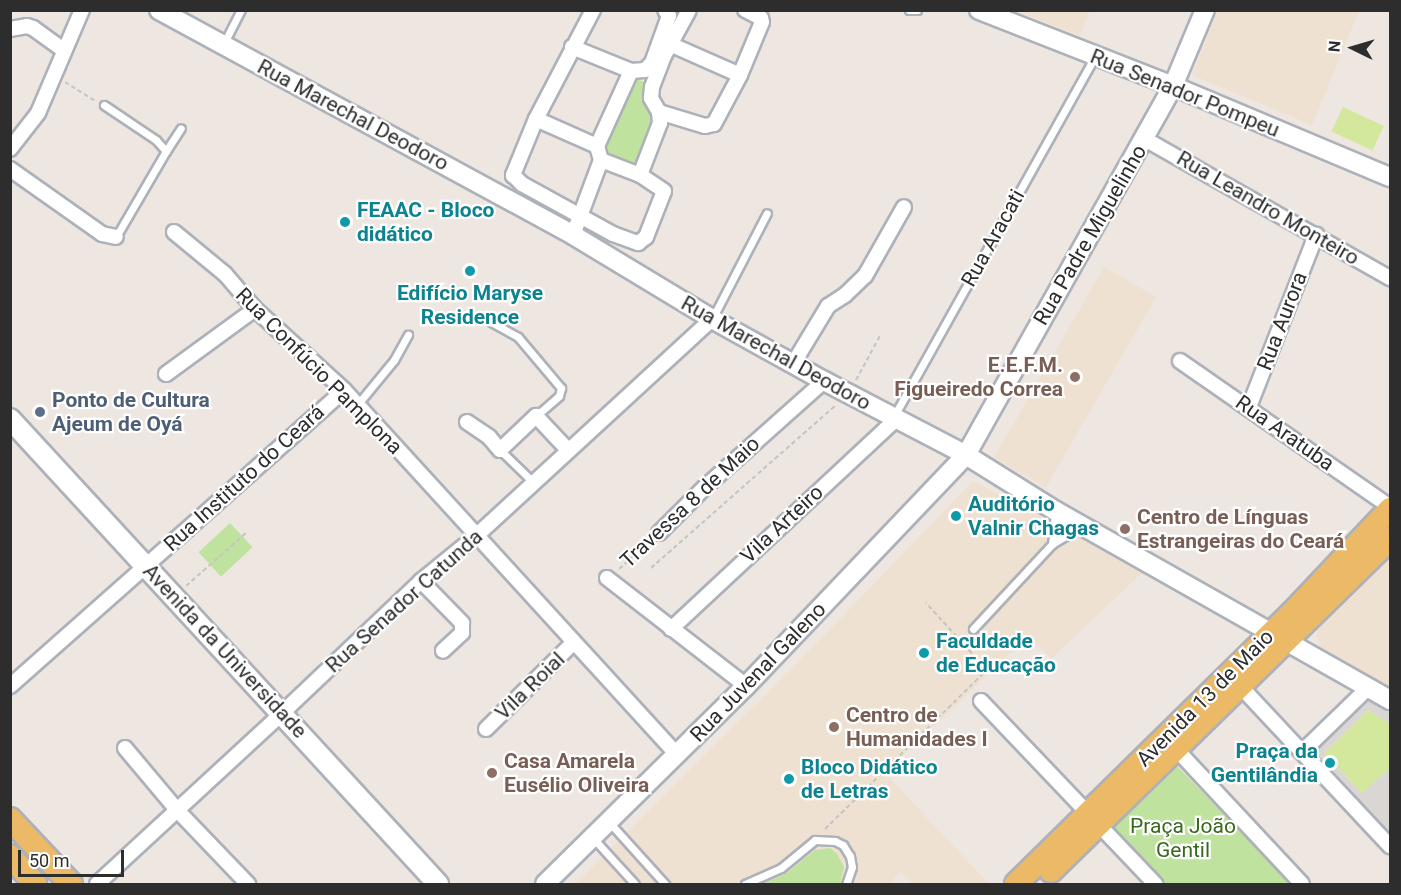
<!DOCTYPE html>
<html>
<head>
<meta charset="utf-8">
<style>
	body { margin:0 }
	#map { position:relative; width:1401px; height:895px; overflow:hidden; background:#eee6e0; font-family:Roboto,sans-serif }
	div>[style] { position:absolute }
	[style*='--x'] { left:calc(var(--x)*1px); top:calc(var(--y)*1px); width:calc(var(--w)*1px); rotate:calc(var(--a)*1deg) }
	.education>* { inset:0; background:#eee1d1; transform-origin:0 0 }
	.green>* { inset:0; background:#bfe29f; transform-origin:0 0 }
	.pitch>* { inset:0; background:#d3e89c; transform-origin:0 0 }
	.plaza>* { inset:0; background:#dad6d3 }
	.path>* { height:2px; margin-top:-1px; transform-origin:0; background:repeating-linear-gradient(90deg,#c4c4c4 0 4.5px,transparent 0 7.5px) }
	.roads { filter:drop-shadow(2px 0 #adb1b9) drop-shadow(-2px 0 #adb1b9) drop-shadow(0 2px #adb1b9) drop-shadow(0 -2px #adb1b9) }
	.service>* { height:7px; margin:-3.5px; padding:0 3.5px; transform-origin:3.5px; border-radius:3.5px; background:#fff }
	.minor>* { height:14px; margin:-7px; padding:0 7px; transform-origin:7px; border-radius:7px; background:#fff }
	.tertiary>* { height:18px; margin:-9px; padding:0 9px; transform-origin:9px; border-radius:9px; background:#fff }
	.secondary>* { height:20px; margin:-10px; padding:0 10px; transform-origin:10px; border-radius:10px; background:#fff }
	.primary>* { height:22px; margin:-11px; padding:0 11px; transform-origin:11px; border-radius:11px; background:#ecba67 }
	.dots>* { width:16px; height:16px; translate:-50% -50%; box-sizing:border-box; border:3px solid #fff; border-radius:50% }
	span { translate:-50% -50%; white-space:nowrap; text-align:center; line-height:1.15; -webkit-text-stroke:4.5px #fff; paint-order:stroke }
	.street-label { font-size:21px; color:#2d2d2d }
	.culture-label { font-size:21px; color:#0d838f; font-weight:700 }
	.left { translate:0 -50%; text-align:left }
	.right { translate:-100% -50%; text-align:right }
	.education-label { font-size:21px; color:#785e54; font-weight:700 }
	.service-label { font-size:21px; color:#4e5e75; font-weight:700 }
	.park-label { font-size:21px; color:#38691e }
	.frame { position:absolute; inset:0; border:12px solid #2d2d2d; pointer-events:none }
	.north { position:absolute; left:1323px; top:18px; width:60px; height:60px; -webkit-text-stroke:4px #fff; paint-order:stroke; rotate:275deg; font-size:16px; font-weight:700; line-height:24px; text-align:center; color:#2d2d2d }
	.north::after { content:''; display:block; margin:auto; width:21px; height:27px; background:#2d2d2d; clip-path:polygon(50% 0,100% 100%,50% 72%,0 100%) }
	.scale { position:absolute; left:18px; top:850px; width:106px; height:27px; box-sizing:border-box; border:3px solid #2d2d2d; border-top:0; padding-left:8px; font-size:18px; line-height:21px; white-space:nowrap; color:#2d2d2d; -webkit-text-stroke:4px #fff; paint-order:stroke }
</style>
</head>
<body>
<div id="map">
	<div class="education">
		<div style="clip-path:polygon(1017px 11px,1090px 11px,1080px 36px)"></div>
		<div style="clip-path:polygon(1218px 11px,1359px 11px,1312px 125px,1192px 75px)"></div>
		<div style="left:1104px;top:267px;width:60px;height:220px;rotate:30deg"></div>
		<div style="clip-path:polygon(973px 481px,1146px 569px,1051px 659px,1028px 636px,885px 773px,989px 884px,913px 884px,901px 872px,888px 884px,575px 884px,788px 673px)"></div>
		<div style="clip-path:polygon(1390px 553px,1390px 688px,1321px 649px,1316px 635px,1318px 625px)"></div>
	</div>
	<div class="green">
		<div style="clip-path:polygon(632px 77px,646px 83px,645px 92px,656px 117px,637px 165px,601px 152px)"></div>
		<div style="left:230px;top:523px;width:33px;height:43px;rotate:47deg"></div>
		<div style="clip-path:polygon(1175px 764px,1292px 884px,1165px 884px,1110px 827px)"></div>
		<div style="clip-path:polygon(830px 848px,837px 854px,844px 867px,840px 884px,763px 884px,787px 873px,815px 850px)"></div>
	</div>
	<div class="pitch">
		<div style="left:1343px;top:107px;width:45px;height:27px;rotate:25deg"></div>
		<div style="clip-path:polygon(1368px 710px,1390px 724px,1390px 768px,1363px 794px,1324px 753px)"></div>
	</div>
	<div class="plaza">
		<div style="clip-path:polygon(1372px 698px,1390px 708px,1390px 724px,1368px 710px,1324px 753px,1362px 793px,1390px 768px,1390px 833px,1318px 754px,1318px 748px,1368px 699px)"></div>
	</div>
	<div class="path">
		<div style="--x:65;--y:82;--w:36;--a:32"></div>
		<div style="--x:856;--y:380;--w:52;--a:-61.5"></div>
		<div style="--x:651;--y:568;--w:247;--a:-41.4"></div>
		<div style="--x:619;--y:569;--w:39;--a:-42"></div>
		<div style="--x:186;--y:586;--w:80;--a:-41.5"></div>
		<div style="--x:825;--y:829;--w:227;--a:-44.5"></div>
		<div style="--x:987;--y:670;--w:91;--a:-132.3"></div>
	</div>
	<div class="roads">
		<div class="service">
			<div style="--x:909;--y:10;--w:8;--a:0"></div>
			<div style="--x:224;--y:43;--w:37;--a:-63"></div>
			<div style="--x:104;--y:105;--w:63;--a:33.9"></div>
			<div style="--x:156;--y:140;--w:15;--a:48"></div>
			<div style="--x:166;--y:151;--w:99;--a:120.2"></div>
			<div style="--x:166;--y:151;--w:27;--a:-57"></div>
			<div style="--x:712;--y:319;--w:119;--a:-62.6"></div>
			<div style="--x:491;--y:322;--w:31;--a:29"></div>
			<div style="--x:518;--y:337;--w:67;--a:49.9"></div>
			<div style="--x:561;--y:388;--w:8;--a:104"></div>
			<div style="--x:559;--y:396;--w:30;--a:139"></div>
			<div style="--x:357;--y:405;--w:58;--a:-50.6"></div>
			<div style="--x:394;--y:360;--w:29;--a:-61"></div>
			<div style="--x:894;--y:416;--w:411;--a:-60.8"></div>
			<div style="--x:500;--y:450;--w:46;--a:44.1"></div>
			<div style="--x:1055;--y:512;--w:32;--a:95"></div>
			<div style="--x:1052;--y:544;--w:33;--a:-31"></div>
			<div style="--x:973;--y:629;--w:116;--a:-47.1"></div>
			<div style="--x:609;--y:822;--w:84;--a:47.9"></div>
			<div style="--x:593;--y:838;--w:62;--a:47.6"></div>
			<div style="--x:745;--y:884;--w:39;--a:-24"></div>
			<div style="--x:781;--y:868;--w:44;--a:-39.5"></div>
			<div style="--x:815;--y:840;--w:20;--a:3"></div>
			<div style="--x:835;--y:841;--w:9;--a:27"></div>
			<div style="--x:843;--y:845;--w:13;--a:58"></div>
			<div style="--x:850;--y:856;--w:11;--a:80"></div>
			<div style="--x:852;--y:867;--w:18;--a:109"></div>
		</div>
		<div class="minor">
			<div style="--x:593;--y:10;--w:123;--a:117.6"></div>
			<div style="--x:536;--y:119;--w:61;--a:112.3"></div>
			<div style="--x:513;--y:175;--w:13;--a:45"></div>
			<div style="--x:522;--y:184;--w:104;--a:28.8"></div>
			<div style="--x:613;--y:234;--w:27;--a:20"></div>
			<div style="--x:638;--y:243;--w:10;--a:-37"></div>
			<div style="--x:646;--y:237;--w:49;--a:-68.6"></div>
			<div style="--x:664;--y:191;--w:29;--a:-146"></div>
			<div style="--x:10;--y:29;--w:17;--a:-10"></div>
			<div style="--x:27;--y:26;--w:6;--a:18"></div>
			<div style="--x:33;--y:28;--w:39;--a:36"></div>
			<div style="--x:572;--y:47;--w:64;--a:22.1"></div>
			<div style="--x:740;--y:75;--w:57;--a:-67.5"></div>
			<div style="--x:762;--y:22;--w:4;--a:-104"></div>
			<div style="--x:761;--y:18;--w:18;--a:-153"></div>
			<div style="--x:659;--y:112;--w:48;--a:16.9"></div>
			<div style="--x:705;--y:126;--w:9;--a:-13"></div>
			<div style="--x:714;--y:124;--w:55;--a:-62"></div>
			<div style="--x:740;--y:75;--w:74;--a:-156.2"></div>
			<div style="--x:536;--y:119;--w:67;--a:23.9"></div>
			<div style="--x:1145;--y:139;--w:282;--a:29.6"></div>
			<div style="--x:10;--y:149;--w:46;--a:-52.1"></div>
			<div style="--x:38;--y:113;--w:112;--a:-66.9"></div>
			<div style="--x:601;--y:160;--w:15;--a:-106"></div>
			<div style="--x:597;--y:146;--w:82;--a:-65.6"></div>
			<div style="--x:631;--y:71;--w:14;--a:-4"></div>
			<div style="--x:645;--y:70;--w:10;--a:-45"></div>
			<div style="--x:652;--y:63;--w:50;--a:-70.1"></div>
			<div style="--x:669;--y:16;--w:7;--a:-124"></div>
			<div style="--x:10;--y:169;--w:113;--a:35.2"></div>
			<div style="--x:102;--y:234;--w:14;--a:12"></div>
			<div style="--x:174;--y:232;--w:66;--a:39.5"></div>
			<div style="--x:225;--y:274;--w:46;--a:49.4"></div>
			<div style="--x:255;--y:309;--w:120;--a:42.3"></div>
			<div style="--x:344;--y:390;--w:494;--a:47.6"></div>
			<div style="--x:573;--y:235;--w:80;--a:-69.5"></div>
			<div style="--x:601;--y:160;--w:42;--a:21"></div>
			<div style="--x:640;--y:175;--w:56;--a:-69"></div>
			<div style="--x:660;--y:123;--w:11;--a:-95"></div>
			<div style="--x:659;--y:112;--w:16;--a:-120"></div>
			<div style="--x:651;--y:98;--w:11;--a:-85"></div>
			<div style="--x:652;--y:87;--w:33;--a:-69"></div>
			<div style="--x:664;--y:56;--w:52;--a:-61.5"></div>
			<div style="--x:1180;--y:361;--w:256;--a:34.8"></div>
			<div style="--x:793;--y:364;--w:68;--a:-58.9"></div>
			<div style="--x:828;--y:306;--w:20;--a:-33"></div>
			<div style="--x:845;--y:295;--w:28;--a:-44"></div>
			<div style="--x:865;--y:276;--w:79;--a:-60.5"></div>
			<div style="--x:166;--y:374;--w:110;--a:-36.1"></div>
			<div style="--x:1249;--y:407;--w:185;--a:-68.7"></div>
			<div style="--x:467;--y:422;--w:27;--a:34"></div>
			<div style="--x:489;--y:437;--w:17;--a:50"></div>
			<div style="--x:500;--y:450;--w:50;--a:-43.4"></div>
			<div style="--x:536;--y:416;--w:47;--a:46.7"></div>
			<div style="--x:659;--y:533;--w:64;--a:-45"></div>
			<div style="--x:704;--y:488;--w:161;--a:-41.7"></div>
			<div style="--x:607;--y:578;--w:176;--a:37.8"></div>
			<div style="--x:421;--y:581;--w:59;--a:45.7"></div>
			<div style="--x:462;--y:623;--w:10;--a:90"></div>
			<div style="--x:462;--y:633;--w:26;--a:137"></div>
			<div style="--x:671;--y:629;--w:306;--a:-43"></div>
			<div style="--x:10;--y:686;--w:446;--a:-41.5"></div>
			<div style="--x:1241;--y:687;--w:218;--a:46.9"></div>
			<div style="--x:981;--y:701;--w:253;--a:46.4"></div>
			<div style="--x:486;--y:729;--w:122;--a:-44.7"></div>
			<div style="--x:125;--y:748;--w:81;--a:50"></div>
			<div style="--x:177;--y:810;--w:103;--a:46.2"></div>
			<div style="--x:1177;--y:750;--w:183;--a:47"></div>
			<div style="--x:1303;--y:751;--w:91;--a:-44.1"></div>
			<div style="--x:97;--y:884;--w:252;--a:-42.7"></div>
			<div style="--x:282;--y:713;--w:192;--a:-43.5"></div>
			<div style="--x:421;--y:581;--w:71;--a:-39.3"></div>
			<div style="--x:476;--y:536;--w:321;--a:-42.6"></div>
		</div>
		<div class="tertiary">
			<div style="--x:159;--y:10;--w:471;--a:28.5"></div>
			<div style="--x:573;--y:235;--w:162;--a:31.1"></div>
			<div style="--x:712;--y:319;--w:128;--a:29"></div>
			<div style="--x:824;--y:381;--w:160;--a:27.5"></div>
			<div style="--x:966;--y:455;--w:106;--a:31.9"></div>
			<div style="--x:1056;--y:511;--w:384;--a:29.5"></div>
			<div style="--x:979;--y:10;--w:208;--a:21.4"></div>
			<div style="--x:1173;--y:86;--w:235;--a:22.8"></div>
			<div style="--x:545;--y:884;--w:282;--a:-44.6"></div>
			<div style="--x:746;--y:686;--w:319;--a:-46.4"></div>
			<div style="--x:966;--y:455;--w:423;--a:-60.7"></div>
			<div style="--x:1173;--y:86;--w:82;--a:-67.2"></div>
		</div>
		<div class="secondary">
			<div style="--x:10;--y:419;--w:632;--a:47.37"></div>
		</div>
		<div class="primary">
			<div style="--x:10;--y:819;--w:89;--a:46.8"></div>
			<div style="--x:10;--y:856;--w:38;--a:48"></div>
			<div style="--x:1051;--y:871;--w:474;--a:-44.4"></div>
			<div style="--x:1016;--y:884;--w:387;--a:-44.5"></div>
			<div style="--x:1292;--y:613;--w:143;--a:-46.7"></div>
		</div>
	</div>
	<div class="dots">
		<div style="left:345px;top:222px;background:#0f9aa8"></div>
		<div style="left:470px;top:271px;background:#0f9aa8"></div>
		<div style="left:1075px;top:377px;background:#8d6e63"></div>
		<div style="left:40px;top:412px;background:#5c6f8a"></div>
		<div style="left:956px;top:516px;background:#0f9aa8"></div>
		<div style="left:1125px;top:529px;background:#8d6e63"></div>
		<div style="left:924px;top:653px;background:#0f9aa8"></div>
		<div style="left:834px;top:727px;background:#8d6e63"></div>
		<div style="left:1330px;top:763px;background:#0f9aa8"></div>
		<div style="left:492px;top:773px;background:#8d6e63"></div>
		<div style="left:789px;top:779px;background:#0f9aa8"></div>
	</div>
	<div class="street-label">
		<span style="left:1185px;top:93px;rotate:22deg">Rua Senador Pompeu</span>
		<span style="left:353px;top:115px;rotate:28deg">Rua Marechal Deodoro</span>
		<span style="left:1268px;top:208px;rotate:30deg">Rua Leandro Monteiro</span>
		<span style="left:1090px;top:235px;rotate:-60deg">Rua Padre Miguelinho</span>
		<span style="left:993px;top:238px;rotate:-61deg">Rua Aracati</span>
		<span style="left:1282px;top:321px;rotate:-69deg">Rua Aurora</span>
		<span style="left:776px;top:353px;rotate:29deg">Rua Marechal Deodoro</span>
		<span style="left:319px;top:371px;rotate:45deg">Rua Confúcio Pamplona</span>
		<span style="left:1285px;top:433px;rotate:35deg">Rua Aratuba</span>
		<span style="left:244px;top:478px;rotate:-42deg">Rua Instituto do Ceará</span>
		<span style="left:690px;top:502px;rotate:-43deg">Travessa 8 de Maio</span>
		<span style="left:782px;top:524px;rotate:-43deg">Vila Arteiro</span>
		<span style="left:404px;top:601px;rotate:-42deg">Rua Senador Catunda</span>
		<span style="left:225px;top:651px;rotate:47deg">Avenida da Universidade</span>
		<span style="left:758px;top:672px;rotate:-46deg">Rua Juvenal Galeno</span>
		<span style="left:530px;top:686px;rotate:-44deg">Vila Roial</span>
		<span style="left:1205px;top:698px;rotate:-45deg">Avenida 13 de Maio</span>
	</div>
	<div class="culture-label">
		<span class="left" style="left:357px;top:222px">FEAAC - Bloco<br>didático</span>
		<span style="left:470px;top:305px">Edifício Maryse<br>Residence</span>
		<span class="left" style="left:968px;top:516px">Auditório<br>Valnir Chagas</span>
		<span class="left" style="left:936px;top:653px">Faculdade<br>de Educação</span>
		<span class="right" style="left:1318px;top:763px">Praça da<br>Gentilândia</span>
		<span class="left" style="left:801px;top:779px">Bloco Didático<br>de Letras</span>
	</div>
	<div class="education-label">
		<span class="right" style="left:1063px;top:377px">E.E.F.M.<br>Figueiredo Correa</span>
		<span class="left" style="left:1137px;top:529px">Centro de Línguas<br>Estrangeiras do Ceará</span>
		<span class="left" style="left:846px;top:727px">Centro de<br>Humanidades I</span>
		<span class="left" style="left:504px;top:773px">Casa Amarela<br>Eusélio Oliveira</span>
	</div>
	<div class="service-label">
		<span class="left" style="left:52px;top:412px">Ponto de Cultura<br>Ajeum de Oyá</span>
	</div>
	<div class="park-label">
		<span style="left:1183px;top:838px">Praça João<br>Gentil</span>
	</div>
	<div class="frame"></div>
	<div class="north">N</div>
	<div class="scale">50 m</div>
</div>
</body>
</html>
